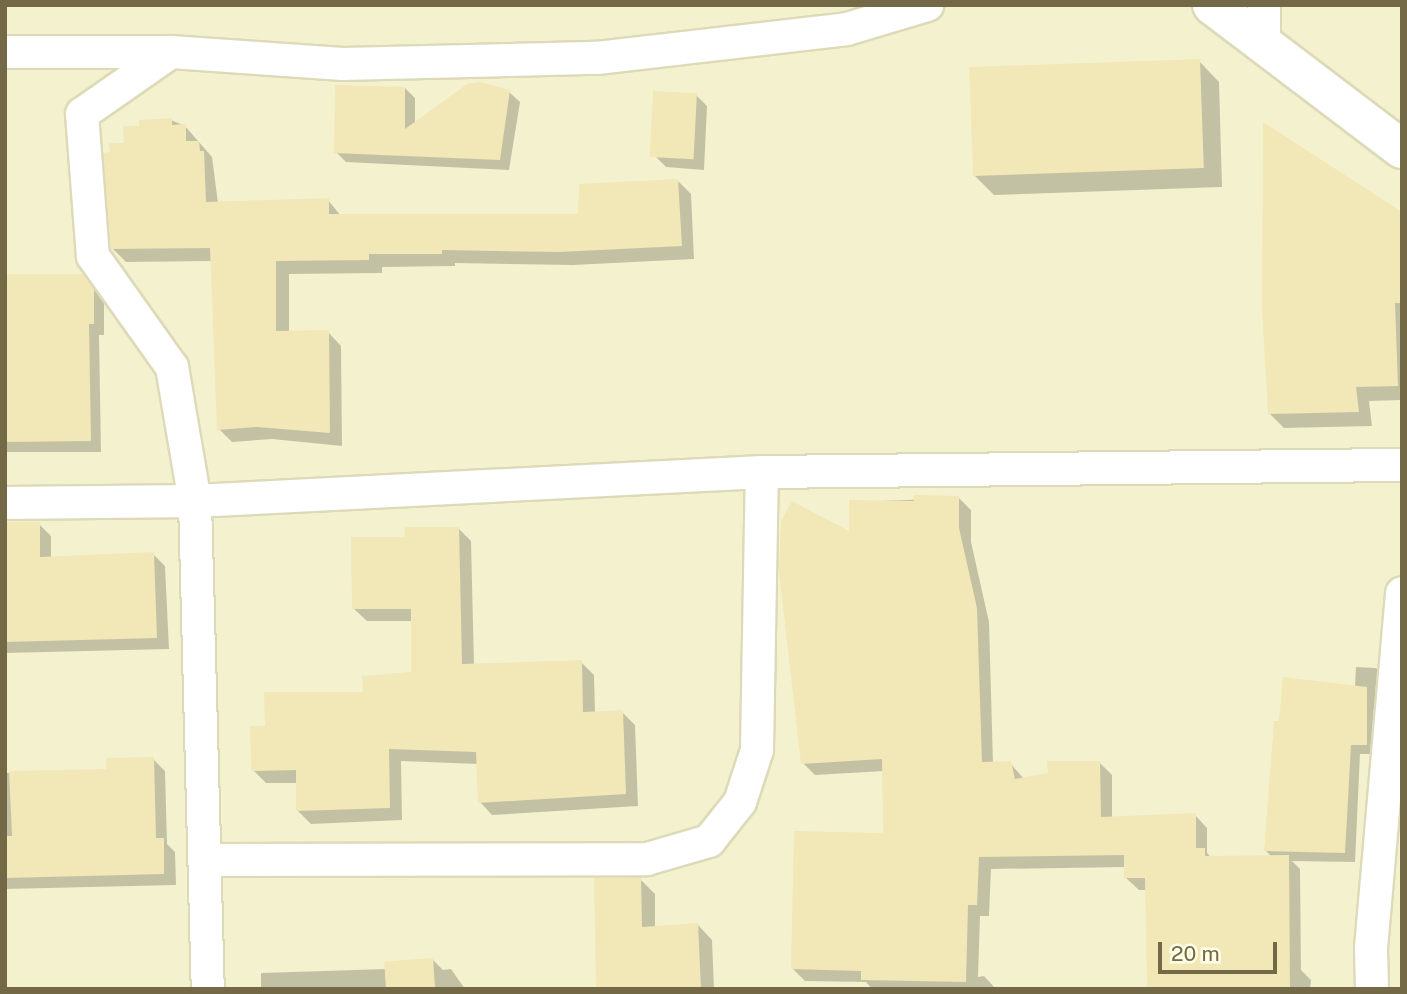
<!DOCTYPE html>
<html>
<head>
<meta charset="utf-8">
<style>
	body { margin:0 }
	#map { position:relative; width:1407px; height:994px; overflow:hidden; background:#fcfddf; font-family:"Public Sans",sans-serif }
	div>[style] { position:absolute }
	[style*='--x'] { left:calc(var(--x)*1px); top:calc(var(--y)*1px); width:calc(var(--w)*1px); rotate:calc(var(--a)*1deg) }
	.residential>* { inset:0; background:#f4f2ce; transform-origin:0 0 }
	.shadow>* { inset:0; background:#0003 }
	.building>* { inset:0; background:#f2e7b6; transform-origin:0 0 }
	.roads { filter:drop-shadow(2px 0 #dddab9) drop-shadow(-2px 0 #dddab9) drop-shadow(0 2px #dddab9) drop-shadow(0 -2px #dddab9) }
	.minor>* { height:32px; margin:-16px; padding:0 16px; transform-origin:16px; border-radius:16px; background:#fff }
	.tertiary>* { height:38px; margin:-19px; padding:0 19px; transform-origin:19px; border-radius:19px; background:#fff }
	span { translate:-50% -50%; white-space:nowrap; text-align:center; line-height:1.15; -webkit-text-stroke:5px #feffe6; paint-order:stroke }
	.frame { position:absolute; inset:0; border:7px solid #736947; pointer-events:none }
	.scale { position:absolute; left:1158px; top:942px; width:119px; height:32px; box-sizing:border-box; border:4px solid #736947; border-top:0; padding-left:9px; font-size:21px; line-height:24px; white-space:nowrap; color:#736947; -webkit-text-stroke:5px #feffe6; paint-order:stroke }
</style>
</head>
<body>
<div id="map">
	<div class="residential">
		<div style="left:5px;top:5px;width:1397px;height:984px"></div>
	</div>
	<div class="shadow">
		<div style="clip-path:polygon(1199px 61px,1219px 82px,1222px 187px,994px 195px,974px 175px)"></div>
		<div style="clip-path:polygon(405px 88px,415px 98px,415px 125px,509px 92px,520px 102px,509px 170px,346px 162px,336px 152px)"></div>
		<div style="clip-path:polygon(696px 95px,707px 106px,704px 170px,666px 167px,655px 156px)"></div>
		<div style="clip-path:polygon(171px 120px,185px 126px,212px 157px,218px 203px,328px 200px,341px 216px,580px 216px,678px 181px,691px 194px,694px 259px,573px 265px,455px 263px,455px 266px,382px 267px,382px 273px,289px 274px,289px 333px,328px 332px,341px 346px,342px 446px,272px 439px,232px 442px,219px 429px,213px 261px,126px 262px,113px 249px,112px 154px,141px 128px)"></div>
		<div style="clip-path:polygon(1402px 215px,1402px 400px,1369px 401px,1372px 426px,1284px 428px,1270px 414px)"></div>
		<div style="clip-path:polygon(83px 276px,104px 302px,104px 335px,99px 335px,101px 452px,5px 452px,5px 277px)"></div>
		<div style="clip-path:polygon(959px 498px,971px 510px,971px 542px,989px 622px,993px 763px,1010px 763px,1024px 779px,1099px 762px,1112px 775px,1112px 818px,1195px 815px,1207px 828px,1207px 853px,1212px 858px,1272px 857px,1265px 850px,1355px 687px,1356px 667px,1376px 668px,1386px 678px,1380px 754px,1360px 754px,1355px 862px,1292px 861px,1300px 869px,1301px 970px,1311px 980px,1310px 989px,1148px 989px,1147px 890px,1139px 890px,1126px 878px,1126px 867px,991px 869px,989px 916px,980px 916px,978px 977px,984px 976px,996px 989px,872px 989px,866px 982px,805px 981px,793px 969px,885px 835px,884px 771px,815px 775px,803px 763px,851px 534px,851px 502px)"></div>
		<div style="clip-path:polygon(5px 523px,39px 524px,51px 536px,51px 558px,153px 554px,165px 566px,169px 649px,5px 653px)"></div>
		<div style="clip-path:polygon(458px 528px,471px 541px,474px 665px,581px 662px,594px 675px,595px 713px,622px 712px,635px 725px,638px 806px,492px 815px,480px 802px,478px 764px,401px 761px,402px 820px,311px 824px,298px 811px,298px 783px,266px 783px,253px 770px,267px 728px,412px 674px,412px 621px,367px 621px,354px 609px,407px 538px)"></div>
		<div style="clip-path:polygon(153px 759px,165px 771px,167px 844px,175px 852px,176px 885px,5px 889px,5px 773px,108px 771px)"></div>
		<div style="clip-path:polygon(640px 879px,655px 894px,655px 928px,698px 925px,712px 940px,714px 989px,597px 989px)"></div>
		<div style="clip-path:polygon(432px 959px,443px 970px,451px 969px,465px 989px,261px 989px,261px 973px,386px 969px)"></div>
	</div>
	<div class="building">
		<div style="left:1200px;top:59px;width:109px;height:231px;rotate:88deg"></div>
		<div style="clip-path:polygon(480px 82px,510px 90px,500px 160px,334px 153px,335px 85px,405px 87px,405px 129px,467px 84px)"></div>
		<div style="left:653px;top:91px;width:44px;height:66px;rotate:3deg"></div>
		<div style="clip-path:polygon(172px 118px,172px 125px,186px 124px,186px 141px,199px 141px,200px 151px,204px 151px,206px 202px,329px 198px,329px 214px,578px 214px,579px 184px,678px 179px,682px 246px,559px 252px,442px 250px,442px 254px,369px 254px,369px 260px,276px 261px,276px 331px,329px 330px,330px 433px,257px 427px,217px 430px,210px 248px,111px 249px,103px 153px,110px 152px,109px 143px,124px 143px,123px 126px,139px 126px,139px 120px)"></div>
		<div style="clip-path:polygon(1263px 122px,1402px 212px,1402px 303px,1395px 303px,1398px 386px,1356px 387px,1359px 412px,1268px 414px,1262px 308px)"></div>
		<div style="clip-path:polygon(5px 274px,83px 274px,94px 289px,94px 324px,89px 324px,91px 441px,5px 442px)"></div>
		<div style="clip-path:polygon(914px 495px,959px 496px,959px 528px,977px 608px,982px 762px,1011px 761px,1015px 779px,1048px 773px,1047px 761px,1100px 761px,1101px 817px,1196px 813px,1196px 848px,1205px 848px,1205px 856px,1289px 855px,1290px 989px,1147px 989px,1145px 878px,1124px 878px,1124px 855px,979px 857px,977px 905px,968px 905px,966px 982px,861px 980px,861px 971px,791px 969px,794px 831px,883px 833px,882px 759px,801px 764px,779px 572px,781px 521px,792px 501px,849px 531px,849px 500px,914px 501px)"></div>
		<div style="clip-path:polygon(5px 522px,40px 522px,40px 557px,154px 552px,157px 638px,5px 642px)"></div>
		<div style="clip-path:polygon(405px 527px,459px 527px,462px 664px,582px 660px,583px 712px,623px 710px,626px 794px,478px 803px,476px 752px,389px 749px,390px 808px,296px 811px,296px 770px,251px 771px,250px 726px,265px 726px,264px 692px,363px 692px,362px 676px,411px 672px,411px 609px,352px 609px,351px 537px,405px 537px)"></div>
		<div style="clip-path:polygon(1283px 677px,1367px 687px,1367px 745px,1351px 745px,1345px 853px,1264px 851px,1274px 721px,1279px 721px)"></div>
		<div style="clip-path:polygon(154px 757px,156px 838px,164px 838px,164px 874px,5px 878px,5px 836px,12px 836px,9px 771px,106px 769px,106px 758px)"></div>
		<div style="clip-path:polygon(641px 877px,642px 927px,698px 923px,701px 989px,596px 989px,594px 878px)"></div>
		<div style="left:433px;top:958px;width:31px;height:49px;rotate:86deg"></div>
	</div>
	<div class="roads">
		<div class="minor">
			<div style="--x:1264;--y:5;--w:39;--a:90"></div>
			<div style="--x:5;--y:52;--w:166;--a:0"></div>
			<div style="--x:171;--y:52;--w:172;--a:4"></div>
			<div style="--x:343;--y:64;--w:254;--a:-1.4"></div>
			<div style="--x:597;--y:58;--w:252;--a:-6.6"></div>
			<div style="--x:847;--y:29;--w:84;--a:-16.7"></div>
			<div style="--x:171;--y:52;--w:108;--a:145.1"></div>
			<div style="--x:82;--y:114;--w:142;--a:85.6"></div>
			<div style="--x:93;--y:256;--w:136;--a:54.6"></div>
			<div style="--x:172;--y:367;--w:136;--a:80.3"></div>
			<div style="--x:195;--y:501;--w:488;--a:88.5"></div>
			<div style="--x:5;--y:503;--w:190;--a:-0.6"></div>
			<div style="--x:195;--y:501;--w:568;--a:-2.93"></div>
			<div style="--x:762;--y:472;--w:640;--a:-0.63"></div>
			<div style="--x:205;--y:860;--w:442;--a:-0.1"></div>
			<div style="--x:647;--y:859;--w:65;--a:-16.2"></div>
			<div style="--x:709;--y:841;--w:50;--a:-51.5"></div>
			<div style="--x:740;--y:802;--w:55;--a:-71.9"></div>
			<div style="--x:757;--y:750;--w:278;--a:-89"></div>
			<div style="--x:1372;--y:989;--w:41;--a:-91.4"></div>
			<div style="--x:1371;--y:948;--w:356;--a:-85"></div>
		</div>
		<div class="tertiary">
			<div style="--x:1212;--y:5;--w:238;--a:37.2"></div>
		</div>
	</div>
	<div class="frame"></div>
	<div class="scale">20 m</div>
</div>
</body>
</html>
